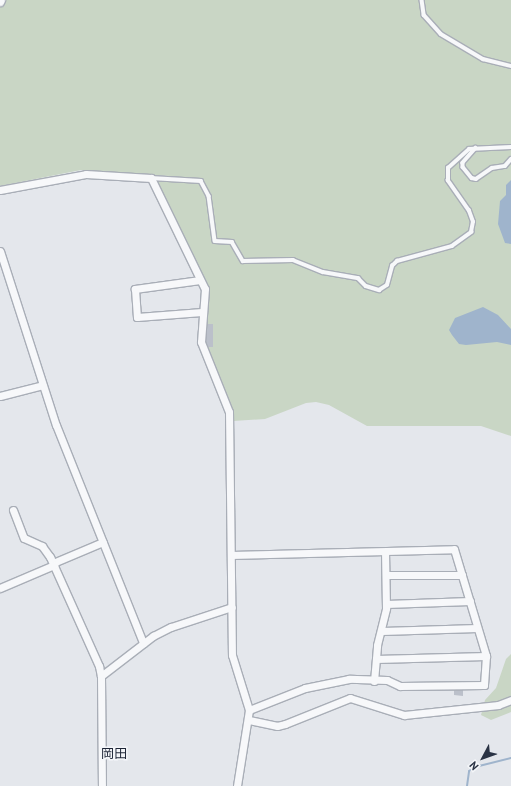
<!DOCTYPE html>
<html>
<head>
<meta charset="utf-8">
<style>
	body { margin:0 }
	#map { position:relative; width:511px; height:786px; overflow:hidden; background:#e4e7ec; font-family:"PT Sans","Noto Sans JP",sans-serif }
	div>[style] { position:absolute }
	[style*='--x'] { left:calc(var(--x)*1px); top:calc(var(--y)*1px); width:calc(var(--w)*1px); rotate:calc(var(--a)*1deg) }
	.green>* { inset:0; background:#c9d6c5 }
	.water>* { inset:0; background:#9fb4cc }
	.stream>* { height:2px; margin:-1px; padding:0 1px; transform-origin:1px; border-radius:1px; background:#9fb4cc }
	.building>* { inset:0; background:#bbc0ca; transform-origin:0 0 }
	.roads { filter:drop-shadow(1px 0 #a9aeb7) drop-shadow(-1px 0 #a9aeb7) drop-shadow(0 1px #a9aeb7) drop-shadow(0 -1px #a9aeb7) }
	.service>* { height:3.5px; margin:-1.75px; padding:0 1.75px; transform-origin:1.75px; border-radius:1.75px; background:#f7f8fa }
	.minor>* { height:7px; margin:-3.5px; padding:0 3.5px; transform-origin:3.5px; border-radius:3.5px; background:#f7f8fa }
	span { translate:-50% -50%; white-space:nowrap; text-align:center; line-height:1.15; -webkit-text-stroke:3px #f4f6f9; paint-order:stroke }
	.quarter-label { font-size:13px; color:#1d2536 }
	.north { position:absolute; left:463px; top:738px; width:40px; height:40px; -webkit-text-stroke:3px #f4f6f9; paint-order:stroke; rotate:229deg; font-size:11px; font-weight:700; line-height:16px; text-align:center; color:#2b3445 }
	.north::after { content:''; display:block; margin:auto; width:14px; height:18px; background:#2b3445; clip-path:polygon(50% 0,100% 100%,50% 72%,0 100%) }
</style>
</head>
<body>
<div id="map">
	<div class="green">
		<div style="clip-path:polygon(0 0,511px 0,511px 436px,481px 426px,367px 426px,329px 405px,316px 402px,306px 403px,265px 419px,233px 421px,203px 338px,209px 292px,156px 182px,159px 179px,169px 179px,169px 176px,81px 170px,0 186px)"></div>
		<div style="clip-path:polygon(511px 654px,511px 712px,491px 720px,481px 715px,485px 700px,496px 688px,506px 659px)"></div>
	</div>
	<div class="water">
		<div style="clip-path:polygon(511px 180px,511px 244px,505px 243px,498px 224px,500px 201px,506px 195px,506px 185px)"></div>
		<div style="clip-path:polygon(483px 307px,498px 315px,511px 329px,511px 345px,497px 342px,466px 345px,459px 344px,452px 335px,449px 330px,455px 318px)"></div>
	</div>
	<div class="stream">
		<div style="--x:467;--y:786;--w:15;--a:-82"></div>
		<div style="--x:469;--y:771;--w:7;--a:-34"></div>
		<div style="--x:475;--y:767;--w:37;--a:-14"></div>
	</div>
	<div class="building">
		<div style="left:206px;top:324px;width:7px;height:23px"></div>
		<div style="clip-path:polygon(454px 690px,463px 690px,463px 696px,454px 695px)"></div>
	</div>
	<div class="roads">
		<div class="service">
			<div style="--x:422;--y:0;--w:15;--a:82"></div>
			<div style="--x:424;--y:15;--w:25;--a:48"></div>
			<div style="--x:441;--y:34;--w:49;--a:30.8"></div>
			<div style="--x:483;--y:59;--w:29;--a:14"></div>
			<div style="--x:476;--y:148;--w:20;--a:131"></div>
			<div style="--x:463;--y:163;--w:4;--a:90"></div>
			<div style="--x:463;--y:167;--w:14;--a:51"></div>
			<div style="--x:472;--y:178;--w:4;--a:14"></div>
			<div style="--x:476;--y:179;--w:19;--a:-35"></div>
			<div style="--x:492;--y:168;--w:13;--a:-9"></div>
			<div style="--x:505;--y:166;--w:9;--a:-49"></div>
			<div style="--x:151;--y:178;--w:50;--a:3.4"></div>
			<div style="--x:201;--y:181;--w:17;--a:62"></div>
			<div style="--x:209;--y:196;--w:45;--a:82.4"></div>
			<div style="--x:215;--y:241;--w:17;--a:3"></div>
			<div style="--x:232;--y:242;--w:22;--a:60"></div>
			<div style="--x:243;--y:261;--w:50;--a:-1.1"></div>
			<div style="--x:293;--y:260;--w:32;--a:22"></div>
			<div style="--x:323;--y:272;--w:36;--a:10"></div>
			<div style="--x:358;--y:278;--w:11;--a:45"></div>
			<div style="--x:366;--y:286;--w:14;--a:17"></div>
			<div style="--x:379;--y:290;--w:9;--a:-32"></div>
			<div style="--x:387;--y:285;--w:20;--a:-75"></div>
			<div style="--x:392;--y:266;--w:7;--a:-45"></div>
			<div style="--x:397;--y:261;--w:57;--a:-15.3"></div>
			<div style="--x:452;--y:246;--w:24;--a:-36"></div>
			<div style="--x:471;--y:232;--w:10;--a:-79"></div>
			<div style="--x:473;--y:222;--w:12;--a:-110"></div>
			<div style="--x:469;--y:211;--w:37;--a:-125"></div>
			<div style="--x:448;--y:181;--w:13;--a:-90"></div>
			<div style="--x:448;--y:168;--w:28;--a:-42"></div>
			<div style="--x:469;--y:149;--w:42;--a:-2.7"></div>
		</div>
		<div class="minor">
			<div style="--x:0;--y:2;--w:2;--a:-63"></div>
			<div style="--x:0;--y:190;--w:87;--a:-10.5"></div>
			<div style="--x:86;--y:174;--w:65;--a:3.5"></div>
			<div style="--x:151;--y:178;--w:123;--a:64.1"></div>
			<div style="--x:205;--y:289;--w:53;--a:94.3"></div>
			<div style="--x:201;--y:342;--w:75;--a:68.2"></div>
			<div style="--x:229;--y:412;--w:243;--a:89.3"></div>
			<div style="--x:232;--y:655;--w:58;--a:72.8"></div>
			<div style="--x:249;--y:710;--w:77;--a:99"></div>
			<div style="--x:0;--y:251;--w:183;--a:72.2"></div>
			<div style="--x:56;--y:425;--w:235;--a:68.2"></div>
			<div style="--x:200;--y:280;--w:66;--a:172.1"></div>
			<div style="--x:135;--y:289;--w:28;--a:86"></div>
			<div style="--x:137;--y:317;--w:65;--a:-4.4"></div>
			<div style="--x:0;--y:396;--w:44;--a:-14.3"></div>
			<div style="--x:13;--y:510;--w:30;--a:69"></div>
			<div style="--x:24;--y:538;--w:20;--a:24"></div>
			<div style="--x:42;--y:546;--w:14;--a:54"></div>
			<div style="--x:50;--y:557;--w:120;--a:65.8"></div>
			<div style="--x:99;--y:666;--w:10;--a:79"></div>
			<div style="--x:101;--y:676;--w:110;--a:89.5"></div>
			<div style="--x:231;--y:555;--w:223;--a:-1.5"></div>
			<div style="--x:454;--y:549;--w:112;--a:73.3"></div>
			<div style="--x:486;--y:656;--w:29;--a:94"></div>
			<div style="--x:484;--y:685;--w:84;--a:179.3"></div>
			<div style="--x:400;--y:686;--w:14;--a:-155"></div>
			<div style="--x:387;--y:680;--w:38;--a:-178"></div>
			<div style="--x:349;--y:679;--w:45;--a:168.4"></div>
			<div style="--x:305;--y:688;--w:60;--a:158.6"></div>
			<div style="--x:53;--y:563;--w:54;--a:-22.8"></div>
			<div style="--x:386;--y:575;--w:76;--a:0"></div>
			<div style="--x:0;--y:588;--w:59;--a:-23.1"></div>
			<div style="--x:386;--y:604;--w:84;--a:-2"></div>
			<div style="--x:382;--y:631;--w:95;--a:-1.8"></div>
			<div style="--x:376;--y:659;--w:110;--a:-1.6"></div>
			<div style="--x:101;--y:676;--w:66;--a:-37.6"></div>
			<div style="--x:153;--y:636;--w:20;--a:-27"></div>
			<div style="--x:171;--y:627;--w:64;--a:-18.2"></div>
			<div style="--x:374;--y:681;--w:36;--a:-85"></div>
			<div style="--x:377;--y:645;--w:38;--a:-76"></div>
			<div style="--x:386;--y:608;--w:56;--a:-91"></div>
			<div style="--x:249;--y:720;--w:29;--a:12"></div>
			<div style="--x:277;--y:726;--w:8;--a:-14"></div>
			<div style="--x:285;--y:724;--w:70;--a:-21.8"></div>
			<div style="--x:350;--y:698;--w:57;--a:17.5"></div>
			<div style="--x:404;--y:715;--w:95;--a:-6.1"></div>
			<div style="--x:498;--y:705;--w:14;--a:-21"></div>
		</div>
	</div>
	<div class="quarter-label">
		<span style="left:114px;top:754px">岡田</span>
	</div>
	<div class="north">N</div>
</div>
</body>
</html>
